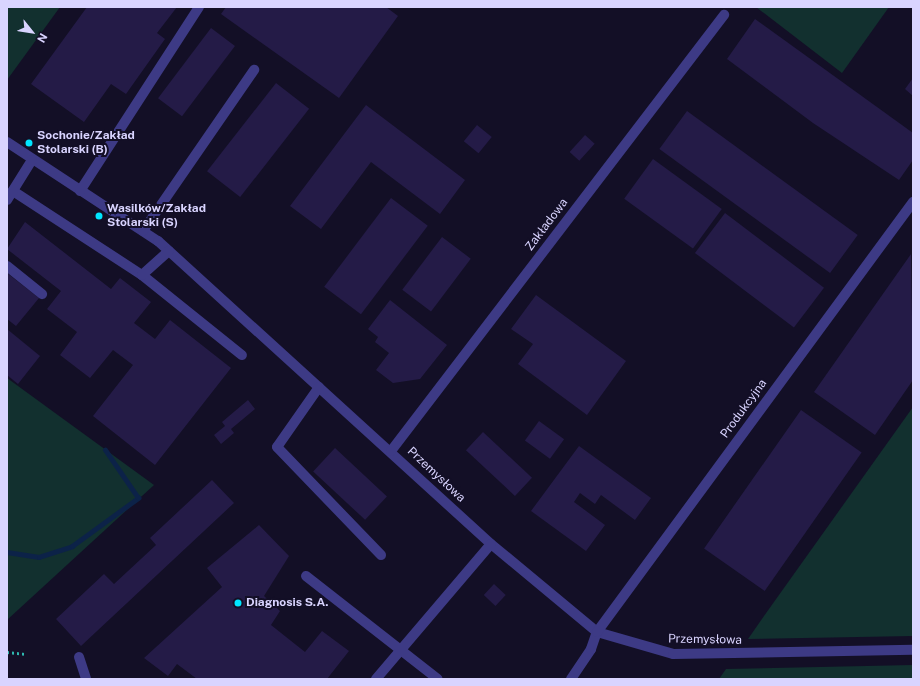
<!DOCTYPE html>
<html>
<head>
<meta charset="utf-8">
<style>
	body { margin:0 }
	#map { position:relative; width:920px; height:686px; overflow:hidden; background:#130f26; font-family:"Public Sans",sans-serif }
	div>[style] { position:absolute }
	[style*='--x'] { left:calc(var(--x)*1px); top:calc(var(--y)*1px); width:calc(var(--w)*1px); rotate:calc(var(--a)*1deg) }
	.green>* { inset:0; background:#12302f }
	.stream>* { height:4.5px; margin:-2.25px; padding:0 2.25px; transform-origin:2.25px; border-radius:2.25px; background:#0c2248 }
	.building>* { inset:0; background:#241b47; transform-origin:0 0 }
	.path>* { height:2.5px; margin-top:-1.25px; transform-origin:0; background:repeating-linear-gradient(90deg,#2fb8b0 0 2px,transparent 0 5px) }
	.minor>* { height:10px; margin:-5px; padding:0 5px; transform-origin:5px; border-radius:5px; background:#3d3a85 }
	.dots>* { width:11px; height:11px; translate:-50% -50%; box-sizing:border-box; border:2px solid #130f26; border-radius:50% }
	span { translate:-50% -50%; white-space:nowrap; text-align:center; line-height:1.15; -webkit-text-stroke:4px #130f26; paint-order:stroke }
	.poi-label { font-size:12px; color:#d9d4ff; font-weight:700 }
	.left { translate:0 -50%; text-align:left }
	.street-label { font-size:12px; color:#d9d4ff }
	.frame { position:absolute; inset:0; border:8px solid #d9d4ff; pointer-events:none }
	.north { position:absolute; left:12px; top:12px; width:40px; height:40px; -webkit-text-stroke:3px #130f26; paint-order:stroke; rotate:120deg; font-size:11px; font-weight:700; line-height:16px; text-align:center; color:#d9d4ff }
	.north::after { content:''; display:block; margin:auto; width:14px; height:18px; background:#d9d4ff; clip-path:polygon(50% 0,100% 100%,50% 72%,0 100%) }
</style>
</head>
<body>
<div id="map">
	<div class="green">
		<div style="clip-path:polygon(7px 7px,60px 7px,7px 80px)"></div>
		<div style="clip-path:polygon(756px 7px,889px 7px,842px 73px)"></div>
		<div style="clip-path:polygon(7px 378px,154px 485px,7px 620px)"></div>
		<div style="clip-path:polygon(913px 407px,913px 636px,748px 639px,764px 616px)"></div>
		<div style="clip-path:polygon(913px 665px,913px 679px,719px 679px,726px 669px)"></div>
	</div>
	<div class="stream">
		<div style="--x:7;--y:552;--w:32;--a:9"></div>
		<div style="--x:39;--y:557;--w:35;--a:-18"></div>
		<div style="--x:72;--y:546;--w:82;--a:-36"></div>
		<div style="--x:138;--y:498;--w:58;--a:-124.5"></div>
	</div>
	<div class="building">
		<div style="clip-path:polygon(87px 7px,177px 7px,157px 33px,165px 39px,126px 94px,111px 84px,84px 122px,31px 84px)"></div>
		<div style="clip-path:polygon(226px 7px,386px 7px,398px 16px,339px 98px,221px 14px)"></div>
		<div style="clip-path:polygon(755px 19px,913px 133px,913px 160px,899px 180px,813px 123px,727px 59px)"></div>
		<div style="left:211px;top:28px;width:30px;height:88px;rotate:37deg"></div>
		<div style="clip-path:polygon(913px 78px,913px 96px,905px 89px)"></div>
		<div style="left:276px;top:83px;width:42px;height:112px;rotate:38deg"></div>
		<div style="clip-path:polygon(366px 105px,465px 180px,440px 214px,371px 162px,321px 229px,290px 206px)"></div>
		<div style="left:687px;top:111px;width:211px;height:47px;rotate:36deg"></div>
		<div style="left:477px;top:125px;width:19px;height:21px;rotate:39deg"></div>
		<div style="left:585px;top:135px;width:13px;height:23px;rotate:42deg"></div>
		<div style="left:653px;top:159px;width:85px;height:49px;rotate:36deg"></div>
		<div style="left:391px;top:198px;width:46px;height:111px;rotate:37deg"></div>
		<div style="left:725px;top:213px;width:124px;height:50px;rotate:37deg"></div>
		<div style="clip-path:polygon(25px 222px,111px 289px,120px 278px,151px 302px,134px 323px,155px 339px,170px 320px,231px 368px,155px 465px,93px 416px,133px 365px,113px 350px,90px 378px,60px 355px,77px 332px,47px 309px,61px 291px,7px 249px)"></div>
		<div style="left:442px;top:237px;width:36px;height:66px;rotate:37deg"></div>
		<div style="clip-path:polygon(911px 254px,913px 380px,875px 435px,814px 392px)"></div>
		<div style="clip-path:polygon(7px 273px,39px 298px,16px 326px,7px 319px)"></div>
		<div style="clip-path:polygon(536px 295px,626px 361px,587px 415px,518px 364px,533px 344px,511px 329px)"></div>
		<div style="clip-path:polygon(390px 300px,447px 345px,420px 379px,393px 383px,376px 370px,389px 353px,375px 342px,378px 337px,368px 329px)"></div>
		<div style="clip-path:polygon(7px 329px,40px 356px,18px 384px,7px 375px)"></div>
		<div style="clip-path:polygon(248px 400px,255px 409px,231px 429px,234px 433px,221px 444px,214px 435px,225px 426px,222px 422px)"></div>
		<div style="left:801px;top:410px;width:74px;height:169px;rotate:35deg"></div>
		<div style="left:539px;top:421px;width:31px;height:24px;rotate:36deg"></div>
		<div style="left:483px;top:432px;width:67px;height:25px;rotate:43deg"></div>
		<div style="clip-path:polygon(579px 446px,651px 498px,635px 520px,601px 495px,595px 504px,580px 493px,574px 502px,605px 525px,586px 551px,531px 511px)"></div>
		<div style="left:335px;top:448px;width:71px;height:32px;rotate:43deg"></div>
		<div style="clip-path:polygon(212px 480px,234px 503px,81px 646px,56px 619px,104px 574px,114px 584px,156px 545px,150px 538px)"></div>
		<div style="clip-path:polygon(259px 525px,289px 556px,264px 596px,280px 611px,271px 625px,305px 652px,322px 631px,349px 651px,327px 679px,197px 679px,177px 664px,168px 676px,144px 658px,222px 587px,207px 568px)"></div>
		<div style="left:494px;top:584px;width:16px;height:15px;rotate:43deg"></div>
	</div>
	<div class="path">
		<div style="--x:7;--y:652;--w:18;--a:6"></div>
	</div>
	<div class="minor">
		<div style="--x:7;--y:142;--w:181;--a:33.3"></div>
		<div style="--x:158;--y:241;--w:450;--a:42.3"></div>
		<div style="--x:491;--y:544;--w:138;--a:39.7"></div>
		<div style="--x:597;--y:632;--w:79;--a:16.1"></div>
		<div style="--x:673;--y:654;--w:240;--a:-1"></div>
		<div style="--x:13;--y:191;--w:154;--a:33.1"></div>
		<div style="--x:142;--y:275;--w:128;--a:38.7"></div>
		<div style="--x:80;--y:191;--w:219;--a:-57.1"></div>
		<div style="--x:7;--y:200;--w:47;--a:-58"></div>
		<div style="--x:143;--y:231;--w:196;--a:-55.4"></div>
		<div style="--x:7;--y:266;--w:45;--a:38.7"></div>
		<div style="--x:142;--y:275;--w:36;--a:-42"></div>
		<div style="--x:319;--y:387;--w:73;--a:125"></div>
		<div style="--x:277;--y:447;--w:150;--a:46.1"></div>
		<div style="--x:391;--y:451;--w:549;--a:-52.63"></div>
		<div style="--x:306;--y:576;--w:167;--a:38"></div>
		<div style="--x:79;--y:657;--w:23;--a:72"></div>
		<div style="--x:376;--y:679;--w:177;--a:-49.6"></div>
		<div style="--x:571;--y:679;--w:36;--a:-56"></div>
		<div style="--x:591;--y:649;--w:18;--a:-71"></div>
		<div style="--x:597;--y:632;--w:534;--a:-53.69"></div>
	</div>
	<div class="dots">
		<div style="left:29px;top:143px;background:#00e5ff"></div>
		<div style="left:99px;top:216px;background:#00e5ff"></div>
		<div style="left:238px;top:603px;background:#00e5ff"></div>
	</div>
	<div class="poi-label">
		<span class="left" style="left:37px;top:143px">Sochonie/Zakład<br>Stolarski (B)</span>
		<span class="left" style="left:107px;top:216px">Wasilków/Zakład<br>Stolarski (S)</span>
		<span class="left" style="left:246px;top:603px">Diagnosis S.A.</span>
	</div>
	<div class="street-label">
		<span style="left:547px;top:225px;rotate:-53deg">Zakładowa</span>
		<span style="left:744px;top:409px;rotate:-54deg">Produkcyjna</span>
		<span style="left:436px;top:475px;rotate:43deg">Przemysłowa</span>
		<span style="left:705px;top:640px;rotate:1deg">Przemysłowa</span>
	</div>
	<div class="frame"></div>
	<div class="north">N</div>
</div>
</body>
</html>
